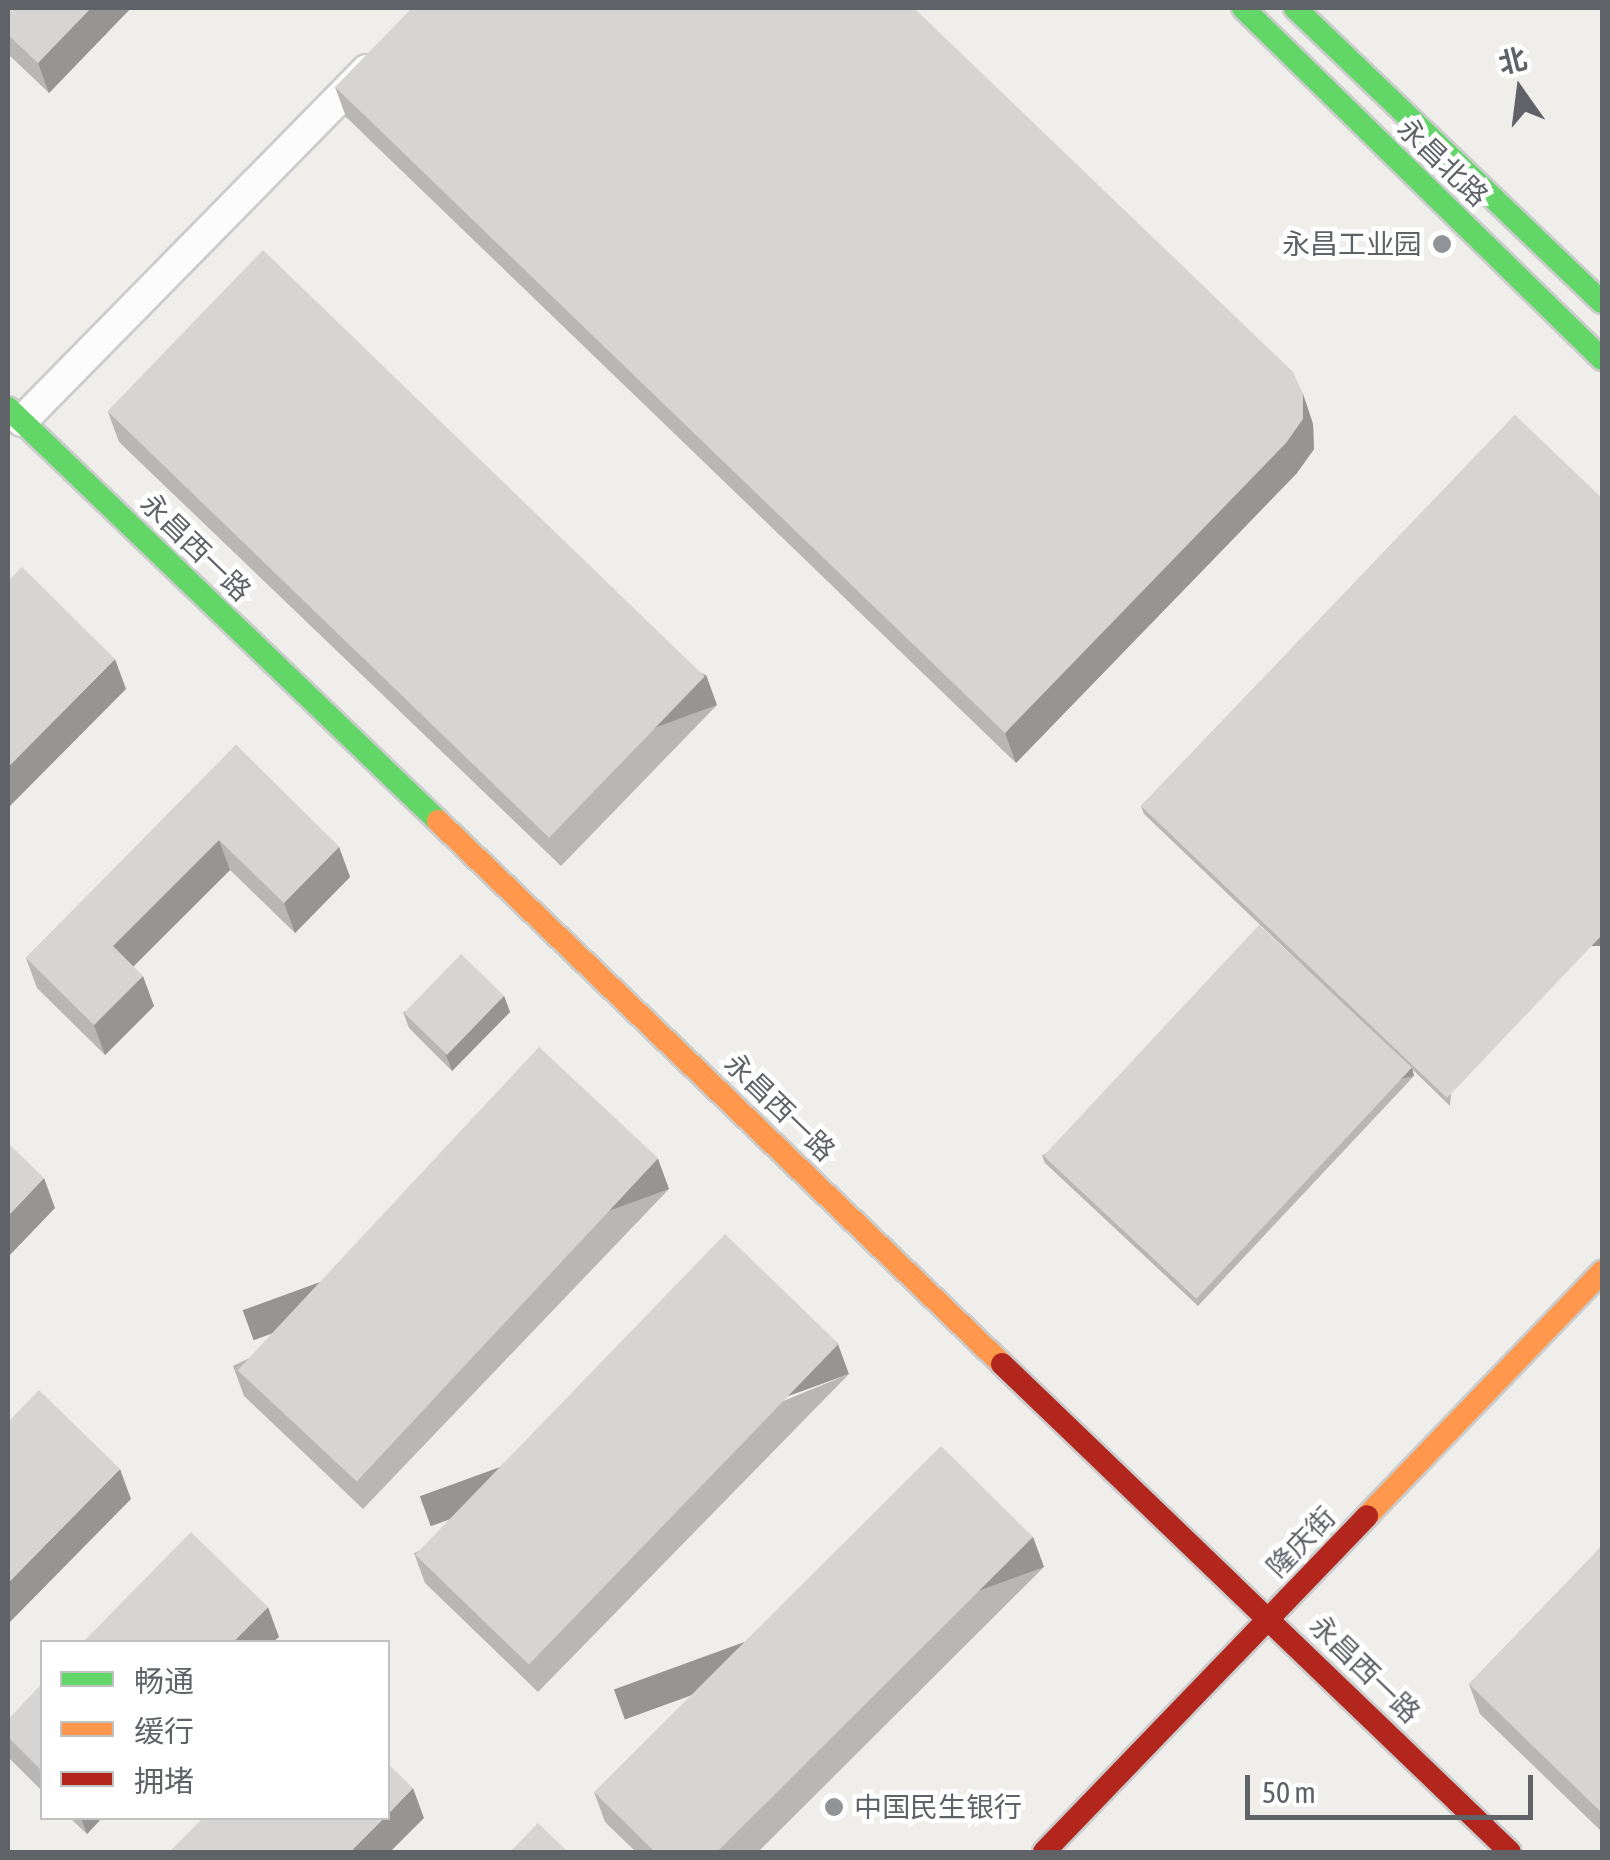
<!DOCTYPE html>
<html>
<head>
<meta charset="utf-8">
<style>
	body { margin:0 }
	#map { position:relative; width:1610px; height:1860px; overflow:hidden; background:#efeeea; font-family:"Asap Condensed","Noto Sans SC",sans-serif }
	div>[style] { position:absolute }
	[style*='--x'] { left:calc(var(--x)*1px); top:calc(var(--y)*1px); width:calc(var(--w)*1px); rotate:calc(var(--a)*1deg) }
	.roads { filter:drop-shadow(2px 0 #cbcccc) drop-shadow(-2px 0 #cbcccc) drop-shadow(0 2px #cbcccc) drop-shadow(0 -2px #cbcccc) }
	.street>* { height:30px; margin:-15px; padding:0 15px; transform-origin:15px; border-radius:15px; background:#fdfcfc }
	.fast>* { height:22px; margin:-11px; padding:0 11px; transform-origin:11px; border-radius:11px; background:#63d668 }
	.slow>* { height:22px; margin:-11px; padding:0 11px; transform-origin:11px; border-radius:11px; background:#ff974d }
	.jam>* { height:22px; margin:-11px; padding:0 11px; transform-origin:11px; border-radius:11px; background:#b3261e }
	.wall>* { inset:0; background:#b8b7b5 }
	.shaded-wall>* { inset:0; background:#969594; transform-origin:0 0 }
	.building>* { inset:0; background:#d6d5d3; transform-origin:0 0 }
	.dots>* { width:28px; height:28px; translate:-50% -50%; box-sizing:border-box; border:5px solid #fff; border-radius:50% }
	span { translate:-50% -50%; white-space:nowrap; text-align:center; line-height:1.15; -webkit-text-stroke:9px #fff; paint-order:stroke }
	.street-label { font-size:28px; color:#5f6368 }
	.poi-label { font-size:28px; color:#5f6368 }
	.right { translate:-100% -50%; text-align:right }
	.left { translate:0 -50%; text-align:left }
	.frame { position:absolute; inset:0; border:10px solid #5f6368; pointer-events:none }
	.legend { position:absolute; left:40px; top:1640px; width:350px; height:180px; box-sizing:border-box; background:#fff; border:2px solid #bfc1c3; margin:0; padding:12px 18px; list-style:none; font-size:30px; color:#5f6368 }
	.legend li { display:flex; align-items:center; gap:20px; height:50px }
	.legend b { width:50px; border:2px solid #bfc1c3 }
	.north { position:absolute; left:1470px; top:40px; width:100px; height:100px; -webkit-text-stroke:8px #fff; paint-order:stroke; rotate:346deg; font-size:28px; font-weight:700; line-height:40px; text-align:center; color:#5f6368 }
	.north::after { content:''; display:block; margin:auto; width:35px; height:45px; background:#5f6368; clip-path:polygon(50% 0,100% 100%,50% 72%,0 100%) }
	.scale { position:absolute; left:1245px; top:1775px; width:288px; height:45px; box-sizing:border-box; border:5px solid #5f6368; border-top:0; padding-left:12px; font-size:30px; line-height:35px; white-space:nowrap; color:#5f6368; -webkit-text-stroke:8px #fff; paint-order:stroke }
</style>
</head>
<body>
<div id="map">
	<div class="roads">
		<div class="street">
			<div style="--x:22;--y:421;--w:492;--a:-45.5"></div>
		</div>
		<div class="fast">
			<div style="--x:1243;--y:8;--w:502;--a:44.35"></div>
			<div style="--x:1295;--y:8;--w:425;--a:43.8"></div>
			<div style="--x:8;--y:408;--w:596;--a:43.84"></div>
		</div>
		<div class="slow">
			<div style="--x:438;--y:821;--w:783;--a:43.91"></div>
			<div style="--x:1367;--y:1516;--w:339;--a:-46.1"></div>
		</div>
		<div class="jam">
			<div style="--x:1002;--y:1364;--w:704;--a:43.85"></div>
			<div style="--x:1044;--y:1852;--w:466;--a:-46.1"></div>
		</div>
	</div>
	<div class="wall">
		<div style="clip-path:polygon(8px 8px,131px 8px,49px 93px,8px 54px)"></div>
		<div style="clip-path:polygon(335px 87px,1303px 394px,1313px 424px,1314px 449px,1297px 473px,1016px 763px,346px 117px)"></div>
		<div style="clip-path:polygon(108px 412px,706px 675px,717px 705px,561px 866px,119px 442px)"></div>
		<div style="clip-path:polygon(1515px 415px,1450px 1106px,1412px 1069px,1414px 1076px,1198px 1306px,1045px 1163px,1042px 1155px,1384px 1043px,1144px 814px,1141px 806px)"></div>
		<div style="clip-path:polygon(236px 745px,339px 847px,350px 877px,295px 933px,230px 870px,133px 966px,154px 1006px,105px 1055px,37px 988px,26px 958px)"></div>
		<div style="clip-path:polygon(504px 996px,510px 1012px,452px 1071px,409px 1028px,403px 1012px)"></div>
		<div style="clip-path:polygon(658px 1159px,669px 1189px,363px 1509px,244px 1396px,233px 1366px)"></div>
		<div style="clip-path:polygon(849px 1374px,538px 1692px,425px 1583px,414px 1553px)"></div>
		<div style="clip-path:polygon(1033px 1537px,1044px 1567px,758px 1852px,636px 1852px,605px 1822px,594px 1792px)"></div>
		<div style="clip-path:polygon(1602px 1546px,1602px 1832px,1480px 1714px,1469px 1684px)"></div>
		<div style="clip-path:polygon(42px 1684px,42px 1791px,10px 1759px,8px 1752px,8px 1720px)"></div>
		<div style="clip-path:polygon(70px 1818px,102px 1818px,87px 1834px)"></div>
	</div>
	<div class="shaded-wall">
		<div style="clip-path:polygon(91px 8px,131px 8px,49px 93px,38px 63px)"></div>
		<div style="clip-path:polygon(1303px 394px,1313px 424px,1314px 449px,1297px 473px,1016px 763px,1005px 733px)"></div>
		<div style="clip-path:polygon(115px 659px,126px 689px,8px 808px,8px 767px)"></div>
		<div style="left:706px;top:675px;width:32px;height:224px;rotate:70deg"></div>
		<div style="clip-path:polygon(219px 840px,230px 870px,124px 976px,113px 946px)"></div>
		<div style="clip-path:polygon(339px 847px,350px 877px,295px 933px,284px 903px)"></div>
		<div style="left:1602px;top:935px;width:11px;height:225px;rotate:90deg"></div>
		<div style="clip-path:polygon(143px 976px,154px 1006px,105px 1055px,94px 1025px)"></div>
		<div style="clip-path:polygon(504px 996px,510px 1012px,452px 1071px,446px 1055px)"></div>
		<div style="left:1412px;top:1068px;width:8px;height:316px;rotate:76deg"></div>
		<div style="left:658px;top:1159px;width:32px;height:442px;rotate:70deg"></div>
		<div style="clip-path:polygon(44px 1178px,55px 1208px,8px 1257px,8px 1216px)"></div>
		<div style="left:838px;top:1344px;width:32px;height:445px;rotate:70deg"></div>
		<div style="clip-path:polygon(120px 1469px,131px 1499px,8px 1624px,8px 1583px)"></div>
		<div style="left:1033px;top:1537px;width:32px;height:446px;rotate:70deg"></div>
		<div style="clip-path:polygon(268px 1607px,279px 1637px,273px 1642px,233px 1642px)"></div>
		<div style="clip-path:polygon(413px 1788px,424px 1818px,390px 1852px,354px 1852px,353px 1849px,384px 1818px,388px 1818px,388px 1814px)"></div>
		<div style="clip-path:polygon(81px 1818px,102px 1818px,87px 1834px)"></div>
	</div>
	<div class="building">
		<div style="clip-path:polygon(8px 8px,91px 8px,38px 63px,8px 35px)"></div>
		<div style="clip-path:polygon(412px 8px,914px 8px,1293px 372px,1303px 394px,1303px 419px,1286px 443px,1005px 733px,335px 87px)"></div>
		<div style="left:263px;top:250px;width:614px;height:224px;rotate:44deg"></div>
		<div style="clip-path:polygon(1515px 415px,1602px 498px,1602px 935px,1447px 1098px,1141px 806px)"></div>
		<div style="clip-path:polygon(22px 567px,115px 659px,8px 767px,8px 581px)"></div>
		<div style="clip-path:polygon(236px 745px,339px 847px,284px 903px,219px 840px,113px 946px,143px 976px,94px 1025px,26px 958px)"></div>
		<div style="left:1259px;top:925px;width:209px;height:316px;rotate:43deg"></div>
		<div style="left:461px;top:954px;width:60px;height:82px;rotate:44deg"></div>
		<div style="left:539px;top:1047px;width:163px;height:442px;rotate:43deg"></div>
		<div style="clip-path:polygon(8px 1143px,44px 1178px,8px 1216px)"></div>
		<div style="left:725px;top:1234px;width:158px;height:446px;rotate:44deg"></div>
		<div style="clip-path:polygon(39px 1390px,120px 1469px,8px 1583px,8px 1422px)"></div>
		<div style="clip-path:polygon(941px 1446px,1033px 1537px,717px 1852px,655px 1852px,594px 1792px)"></div>
		<div style="clip-path:polygon(191px 1532px,268px 1607px,233px 1642px,83px 1642px)"></div>
		<div style="clip-path:polygon(1602px 1546px,1602px 1813px,1469px 1684px)"></div>
		<div style="clip-path:polygon(42px 1684px,42px 1771px,8px 1737px,8px 1720px)"></div>
		<div style="clip-path:polygon(388px 1764px,413px 1788px,388px 1814px)"></div>
		<div style="clip-path:polygon(203px 1818px,384px 1818px,353px 1849px,356px 1852px,169px 1852px)"></div>
		<div style="clip-path:polygon(538px 1823px,568px 1852px,510px 1852px)"></div>
	</div>
	<div class="dots">
		<div style="left:1442px;top:244px;background:#919496"></div>
		<div style="left:834px;top:1807px;background:#919496"></div>
	</div>
	<div class="street-label">
		<span style="left:1443px;top:162px;rotate:44deg">永昌北路</span>
		<span style="left:196px;top:547px;rotate:44deg">永昌西一路</span>
		<span style="left:780px;top:1107px;rotate:44deg">永昌西一路</span>
		<span style="left:1301px;top:1542px;rotate:-46deg">隆庆街</span>
		<span style="left:1365px;top:1669px;rotate:44deg">永昌西一路</span>
	</div>
	<div class="poi-label">
		<span class="right" style="left:1422px;top:244px">永昌工业园</span>
		<span class="left" style="left:854px;top:1807px">中国民生银行</span>
	</div>
	<div class="frame"></div>
	<ul class="legend">
	<li><b style="height:12px;background:#63d668"></b>畅通</li>
	<li><b style="height:12px;background:#ff974d"></b>缓行</li>
	<li><b style="height:12px;background:#b3261e"></b>拥堵</li>
	</ul>
	<div class="north">北</div>
	<div class="scale">50 m</div>
</div>
</body>
</html>
